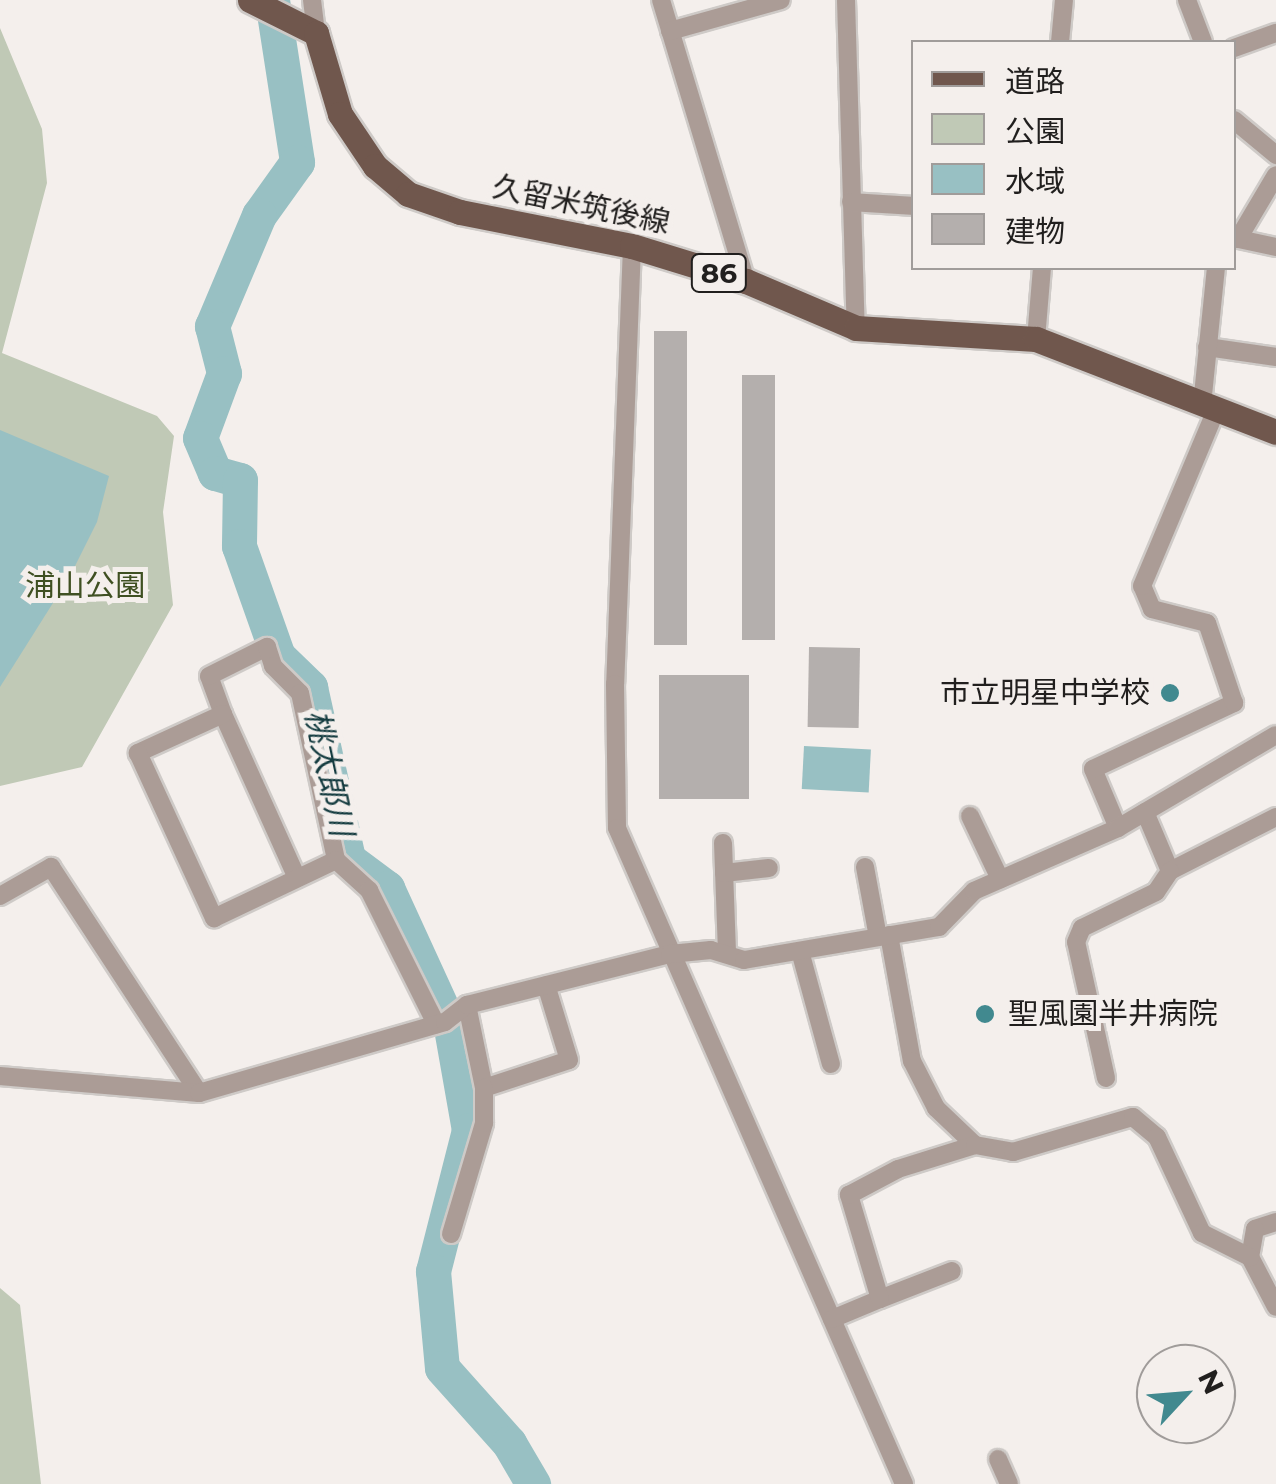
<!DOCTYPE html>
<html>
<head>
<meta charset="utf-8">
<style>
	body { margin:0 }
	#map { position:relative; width:1276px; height:1484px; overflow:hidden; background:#f4efec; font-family:Montserrat,"Noto Sans JP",sans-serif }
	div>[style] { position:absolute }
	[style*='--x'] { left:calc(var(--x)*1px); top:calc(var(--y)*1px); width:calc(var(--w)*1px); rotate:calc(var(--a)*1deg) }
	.green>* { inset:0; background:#c0c9b6 }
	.water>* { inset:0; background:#98c0c3; transform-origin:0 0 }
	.river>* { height:35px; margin:-17.5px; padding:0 17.5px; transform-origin:17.5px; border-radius:17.5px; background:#98c0c3 }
	.building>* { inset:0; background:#b4afad; transform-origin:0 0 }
	.roads { filter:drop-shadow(2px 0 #cecac7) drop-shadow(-2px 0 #cecac7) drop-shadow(0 2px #cecac7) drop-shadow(0 -2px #cecac7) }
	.street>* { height:18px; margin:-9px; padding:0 9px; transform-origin:9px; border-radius:9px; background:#ab9c96 }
	.primary>* { height:25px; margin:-12.5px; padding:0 12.5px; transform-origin:12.5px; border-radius:12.5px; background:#70574d }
	.dots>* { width:28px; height:28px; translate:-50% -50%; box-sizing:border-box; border:5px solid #f4efec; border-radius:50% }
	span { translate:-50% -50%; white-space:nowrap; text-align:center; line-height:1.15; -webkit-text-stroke:10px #f4efec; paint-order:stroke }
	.shield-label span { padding:2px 8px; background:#f4efec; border:2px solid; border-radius:8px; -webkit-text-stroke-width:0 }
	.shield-label { font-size:28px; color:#211f1e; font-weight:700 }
	.street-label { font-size:30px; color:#211f1e }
	.park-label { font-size:30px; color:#3f5022 }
	.poi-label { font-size:30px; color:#211f1e }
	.right { translate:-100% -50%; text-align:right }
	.left { translate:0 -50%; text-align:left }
	.water-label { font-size:32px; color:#153c40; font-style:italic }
	.legend { position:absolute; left:911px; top:40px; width:325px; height:230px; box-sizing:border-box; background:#f4efec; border:2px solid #a09c9a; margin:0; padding:12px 18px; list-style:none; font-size:30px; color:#211f1e }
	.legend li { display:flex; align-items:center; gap:20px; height:50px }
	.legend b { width:50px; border:2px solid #a09c9a }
	.north { position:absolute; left:1136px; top:1344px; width:100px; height:100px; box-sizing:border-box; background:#f4efec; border:2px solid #a09c9a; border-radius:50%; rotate:64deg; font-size:28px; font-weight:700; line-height:40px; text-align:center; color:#211f1e }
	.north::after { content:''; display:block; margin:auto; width:35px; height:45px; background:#41898f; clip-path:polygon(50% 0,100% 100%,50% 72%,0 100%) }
</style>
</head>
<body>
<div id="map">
	<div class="green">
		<div style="clip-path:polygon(0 28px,42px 129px,47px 183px,2px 353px,157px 416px,174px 436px,163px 512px,173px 605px,82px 767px,0 786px)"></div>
		<div style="clip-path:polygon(0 1288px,20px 1305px,41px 1484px,0 1484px)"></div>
	</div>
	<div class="water">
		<div style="clip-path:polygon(0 430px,109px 476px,97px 522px,70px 576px,0 687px)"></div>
		<div style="left:804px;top:746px;width:67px;height:43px;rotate:3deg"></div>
	</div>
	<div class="river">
		<div style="--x:272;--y:0;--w:164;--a:81.2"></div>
		<div style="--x:297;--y:162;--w:65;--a:125.6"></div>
		<div style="--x:259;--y:215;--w:121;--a:112.9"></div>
		<div style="--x:212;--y:326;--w:49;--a:75.7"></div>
		<div style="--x:224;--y:373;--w:69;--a:110.3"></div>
		<div style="--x:200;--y:438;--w:38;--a:67"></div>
		<div style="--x:215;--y:473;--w:26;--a:16"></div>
		<div style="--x:240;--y:480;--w:66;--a:90.9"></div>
		<div style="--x:239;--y:546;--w:117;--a:70.5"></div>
		<div style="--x:278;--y:656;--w:45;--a:44.1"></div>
		<div style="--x:310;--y:687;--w:176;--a:77.5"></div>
		<div style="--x:348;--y:859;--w:49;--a:36.6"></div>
		<div style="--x:387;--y:888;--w:154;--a:65.4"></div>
		<div style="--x:451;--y:1028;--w:104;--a:80"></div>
		<div style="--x:469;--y:1130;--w:146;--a:104.3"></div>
		<div style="--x:433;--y:1271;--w:97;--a:84.7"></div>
		<div style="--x:442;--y:1368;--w:101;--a:48.2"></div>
		<div style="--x:509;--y:1443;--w:48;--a:59.7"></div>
	</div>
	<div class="building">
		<div style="left:654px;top:331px;width:33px;height:314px"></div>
		<div style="left:742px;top:375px;width:33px;height:265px"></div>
		<div style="left:809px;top:647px;width:51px;height:80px;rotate:1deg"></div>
		<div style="left:659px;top:675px;width:90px;height:124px"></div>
	</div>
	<div class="roads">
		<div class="street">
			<div style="--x:312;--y:0;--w:33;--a:83"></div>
			<div style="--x:661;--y:0;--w:294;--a:73.2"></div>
			<div style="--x:846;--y:0;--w:328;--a:88.3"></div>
			<div style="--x:1187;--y:0;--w:45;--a:69.1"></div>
			<div style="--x:670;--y:31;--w:115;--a:-15.6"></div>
			<div style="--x:1060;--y:42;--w:42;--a:-84.6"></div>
			<div style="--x:1234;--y:48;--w:45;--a:-19.7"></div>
			<div style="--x:1234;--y:120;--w:55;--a:39.8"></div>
			<div style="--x:851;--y:202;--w:63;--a:3.6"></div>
			<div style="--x:1234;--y:238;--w:43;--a:12.1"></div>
			<div style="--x:1238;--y:239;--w:74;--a:-59.3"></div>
			<div style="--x:632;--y:246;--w:438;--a:92.2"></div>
			<div style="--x:615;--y:684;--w:144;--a:89.2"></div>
			<div style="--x:617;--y:828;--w:716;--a:66.37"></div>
			<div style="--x:1036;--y:339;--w:71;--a:-85.2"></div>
			<div style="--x:1207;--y:347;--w:70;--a:8.2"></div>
			<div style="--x:1202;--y:405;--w:138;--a:-84.2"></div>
			<div style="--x:223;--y:714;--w:40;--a:-110.2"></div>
			<div style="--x:209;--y:676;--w:65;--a:-26.6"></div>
			<div style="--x:267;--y:647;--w:20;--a:72"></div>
			<div style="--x:273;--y:666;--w:38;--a:45"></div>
			<div style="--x:300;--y:693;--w:171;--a:77.8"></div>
			<div style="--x:1145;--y:812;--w:64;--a:67"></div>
			<div style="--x:1170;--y:871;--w:119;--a:-27"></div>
			<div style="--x:970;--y:816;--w:70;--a:64.5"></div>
			<div style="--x:1118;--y:828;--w:64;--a:-113"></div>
			<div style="--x:1093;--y:769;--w:156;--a:-25.1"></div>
			<div style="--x:1234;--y:703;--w:84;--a:-108.6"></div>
			<div style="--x:1207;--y:623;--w:57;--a:-165.7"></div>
			<div style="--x:1152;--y:609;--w:25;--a:-113"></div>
			<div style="--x:1142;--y:586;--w:191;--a:-67.2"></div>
			<div style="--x:723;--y:843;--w:111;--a:87.9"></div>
			<div style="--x:865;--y:867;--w:71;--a:79.5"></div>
			<div style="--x:724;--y:873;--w:45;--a:-6.3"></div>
			<div style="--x:297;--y:878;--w:180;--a:-114.3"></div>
			<div style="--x:223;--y:714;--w:94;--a:155.4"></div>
			<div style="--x:138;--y:753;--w:182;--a:65.3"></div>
			<div style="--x:214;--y:918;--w:135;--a:-25.4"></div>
			<div style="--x:336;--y:860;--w:45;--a:42.3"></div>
			<div style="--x:369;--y:890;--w:150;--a:63.4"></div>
			<div style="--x:0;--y:896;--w:59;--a:-29.6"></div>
			<div style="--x:51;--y:867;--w:270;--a:56.8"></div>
			<div style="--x:199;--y:1093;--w:200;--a:-175.1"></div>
			<div style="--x:889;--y:935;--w:128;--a:79.7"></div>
			<div style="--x:912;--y:1061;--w:53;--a:62.9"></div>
			<div style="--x:936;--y:1108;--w:54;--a:43.5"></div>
			<div style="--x:800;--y:951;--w:117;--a:74.7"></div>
			<div style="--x:467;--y:1005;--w:85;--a:78.4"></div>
			<div style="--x:484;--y:1088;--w:89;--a:-18.2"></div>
			<div style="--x:569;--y:1060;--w:78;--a:-107"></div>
			<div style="--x:1106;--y:1078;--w:139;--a:-102.4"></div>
			<div style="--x:1076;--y:942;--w:15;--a:-67"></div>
			<div style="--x:1082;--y:928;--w:82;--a:-25.9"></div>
			<div style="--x:1156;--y:892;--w:25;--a:-56"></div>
			<div style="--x:199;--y:1093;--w:256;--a:-16.1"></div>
			<div style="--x:445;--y:1022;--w:28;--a:-38"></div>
			<div style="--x:467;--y:1005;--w:209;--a:-14.1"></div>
			<div style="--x:670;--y:954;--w:41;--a:-5.6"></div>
			<div style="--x:711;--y:950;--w:34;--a:17"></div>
			<div style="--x:744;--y:960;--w:198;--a:-9.6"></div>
			<div style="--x:939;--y:927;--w:50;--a:-45.8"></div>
			<div style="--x:974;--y:891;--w:157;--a:-23.6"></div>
			<div style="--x:1118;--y:828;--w:183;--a:-30.5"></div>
			<div style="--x:1276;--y:1222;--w:22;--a:162"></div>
			<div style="--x:1255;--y:1229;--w:28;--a:100"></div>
			<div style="--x:1250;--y:1257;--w:56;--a:62.5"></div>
			<div style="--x:451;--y:1234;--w:116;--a:-73.4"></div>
			<div style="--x:484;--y:1123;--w:35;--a:-90"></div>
			<div style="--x:880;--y:1299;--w:77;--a:-21.3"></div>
			<div style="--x:832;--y:1319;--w:52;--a:-22.6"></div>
			<div style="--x:880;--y:1299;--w:109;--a:-106.6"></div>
			<div style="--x:849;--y:1195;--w:55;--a:-28"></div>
			<div style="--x:898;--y:1169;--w:81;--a:-17.3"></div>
			<div style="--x:975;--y:1145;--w:39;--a:10"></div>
			<div style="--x:1013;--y:1152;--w:125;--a:-16.3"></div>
			<div style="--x:1133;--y:1117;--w:31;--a:40"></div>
			<div style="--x:1157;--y:1137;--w:106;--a:64.9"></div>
			<div style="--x:1202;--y:1233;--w:54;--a:26.6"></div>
			<div style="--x:998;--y:1459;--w:27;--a:66"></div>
		</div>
		<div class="primary">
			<div style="--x:250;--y:0;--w:74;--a:26.6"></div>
			<div style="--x:316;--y:33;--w:84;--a:73.5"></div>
			<div style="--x:340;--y:114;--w:63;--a:56.1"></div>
			<div style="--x:375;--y:166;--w:43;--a:40.3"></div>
			<div style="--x:408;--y:194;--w:55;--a:19.1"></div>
			<div style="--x:460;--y:212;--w:175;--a:11.2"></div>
			<div style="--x:632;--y:246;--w:119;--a:17.1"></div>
			<div style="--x:746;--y:281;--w:120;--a:23.1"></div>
			<div style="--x:856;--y:328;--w:180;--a:3.5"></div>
			<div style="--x:1036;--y:339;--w:257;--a:21.2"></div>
		</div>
	</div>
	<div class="dots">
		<div style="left:1170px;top:693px;background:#41898f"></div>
		<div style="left:985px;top:1014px;background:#41898f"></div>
	</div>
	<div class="shield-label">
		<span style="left:719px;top:273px">86</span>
	</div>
	<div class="street-label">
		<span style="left:581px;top:205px;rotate:12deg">久留米筑後線</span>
	</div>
	<div class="park-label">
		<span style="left:85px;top:586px">浦山公園</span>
	</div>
	<div class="poi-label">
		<span class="right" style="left:1150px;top:693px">市立明星中学校</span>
		<span class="left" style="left:1008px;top:1014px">聖風園半井病院</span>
	</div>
	<div class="water-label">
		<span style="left:329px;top:773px;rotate:78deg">桃太郎川</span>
	</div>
	<ul class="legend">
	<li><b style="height:12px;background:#70574d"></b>道路</li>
	<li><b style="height:28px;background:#c0c9b6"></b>公園</li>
	<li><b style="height:28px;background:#98c0c3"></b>水域</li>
	<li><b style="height:28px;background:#b4afad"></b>建物</li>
	</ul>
	<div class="north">N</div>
</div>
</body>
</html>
